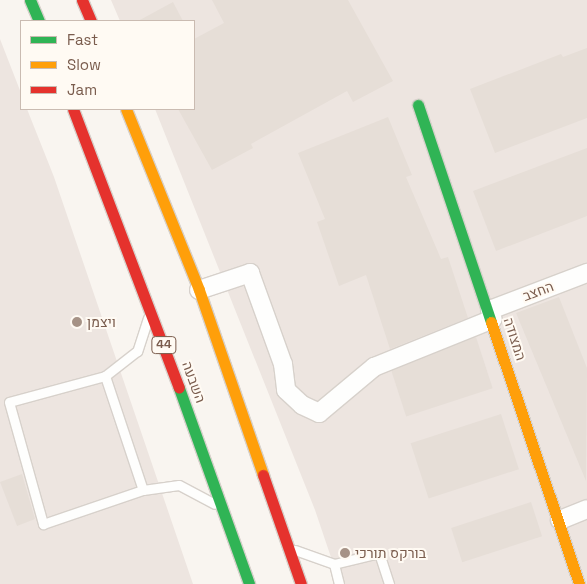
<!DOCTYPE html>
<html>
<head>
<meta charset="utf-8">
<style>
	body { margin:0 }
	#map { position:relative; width:587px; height:584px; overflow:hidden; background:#f9f5f0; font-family:"Space Grotesk",Heebo,sans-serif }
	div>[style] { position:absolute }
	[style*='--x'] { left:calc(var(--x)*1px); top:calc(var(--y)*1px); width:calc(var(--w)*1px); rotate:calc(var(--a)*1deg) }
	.industrial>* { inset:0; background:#ede5e0 }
	.building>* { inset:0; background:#e6ded7; transform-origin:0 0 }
	.roads { filter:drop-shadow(1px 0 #d7d1cb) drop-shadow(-1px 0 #d7d1cb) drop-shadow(0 1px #d7d1cb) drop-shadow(0 -1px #d7d1cb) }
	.lane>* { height:9px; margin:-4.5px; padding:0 4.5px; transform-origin:4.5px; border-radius:4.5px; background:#fefefd }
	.street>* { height:18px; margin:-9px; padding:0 9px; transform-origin:9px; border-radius:9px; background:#fefefd }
	.fast>* { height:11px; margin:-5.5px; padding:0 5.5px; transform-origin:5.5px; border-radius:5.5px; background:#30b455 }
	.slow>* { height:11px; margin:-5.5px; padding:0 5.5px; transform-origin:5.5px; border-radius:5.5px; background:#ff9f0a }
	.jam>* { height:11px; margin:-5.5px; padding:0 5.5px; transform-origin:5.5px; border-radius:5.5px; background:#e5322d }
	.dots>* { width:14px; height:14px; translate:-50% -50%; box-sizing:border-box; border:2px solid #fffaf3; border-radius:50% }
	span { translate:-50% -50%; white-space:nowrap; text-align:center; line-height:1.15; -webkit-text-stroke:4px #fffaf3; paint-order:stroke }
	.shield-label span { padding:1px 4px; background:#fffaf3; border:1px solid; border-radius:4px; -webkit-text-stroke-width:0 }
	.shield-label { font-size:12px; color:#7a5c4d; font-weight:700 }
	.street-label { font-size:14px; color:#7a5c4d }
	.poi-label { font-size:14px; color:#7a5c4d }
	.left { translate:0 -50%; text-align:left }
	.legend { position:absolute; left:20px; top:20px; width:175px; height:90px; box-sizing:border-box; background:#fffaf3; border:1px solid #cabbb1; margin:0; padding:6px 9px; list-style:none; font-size:15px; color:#7a5c4d }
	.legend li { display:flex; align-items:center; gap:10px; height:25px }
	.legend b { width:25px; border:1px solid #cabbb1 }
</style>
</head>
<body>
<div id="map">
	<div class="industrial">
		<div style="clip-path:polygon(111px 0,587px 0,587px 584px,340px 584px,315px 510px,155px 109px,194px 109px,194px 21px,120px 21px)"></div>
		<div style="clip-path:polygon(0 39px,21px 93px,21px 109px,27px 109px,54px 177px,193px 584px,0 584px)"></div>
	</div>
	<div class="building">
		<div style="clip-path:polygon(212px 0,348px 0,393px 81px,353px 102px,347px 91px,251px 144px,253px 148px,212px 170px,178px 109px,194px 109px,194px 39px,224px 23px)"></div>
		<div style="clip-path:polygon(173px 2px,183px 21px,138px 21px)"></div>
		<div style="clip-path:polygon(587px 48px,587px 118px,495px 153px,470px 89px,561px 54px,563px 57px)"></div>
		<div style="clip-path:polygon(388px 117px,412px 175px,406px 177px,441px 259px,448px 257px,468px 318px,390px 349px,366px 275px,339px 286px,317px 222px,325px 219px,298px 153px)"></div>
		<div style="clip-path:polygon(587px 148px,587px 216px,496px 251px,473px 191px)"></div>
		<div style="clip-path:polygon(559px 297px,587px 368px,586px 481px,516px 313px)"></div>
		<div style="left:476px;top:337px;width:54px;height:91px;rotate:72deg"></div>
		<div style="left:501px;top:414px;width:58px;height:95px;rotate:72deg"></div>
		<div style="clip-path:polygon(22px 474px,35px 519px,17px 526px,0 482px)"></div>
		<div style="left:531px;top:502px;width:36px;height:84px;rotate:72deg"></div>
	</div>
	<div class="roads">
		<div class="lane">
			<div style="--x:148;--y:318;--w:35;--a:108"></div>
			<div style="--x:137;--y:351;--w:41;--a:142"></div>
			<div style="--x:105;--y:376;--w:120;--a:71.6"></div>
			<div style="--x:143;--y:490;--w:36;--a:-8"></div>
			<div style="--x:179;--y:485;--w:40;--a:28"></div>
			<div style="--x:105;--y:376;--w:99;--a:164.8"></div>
			<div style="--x:9;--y:402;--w:127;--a:74.4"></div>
			<div style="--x:43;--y:524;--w:106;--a:-18.8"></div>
			<div style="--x:295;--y:550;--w:41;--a:19.7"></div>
			<div style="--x:334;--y:564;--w:21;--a:76"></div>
			<div style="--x:334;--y:564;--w:46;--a:-13.7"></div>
			<div style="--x:379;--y:553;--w:33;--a:72"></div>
		</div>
		<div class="street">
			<div style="--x:199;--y:290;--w:54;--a:-18.4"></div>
			<div style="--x:250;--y:273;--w:97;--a:70.1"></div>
			<div style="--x:283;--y:364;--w:26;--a:83"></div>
			<div style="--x:286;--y:390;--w:22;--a:43"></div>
			<div style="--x:302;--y:405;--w:19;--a:25"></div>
			<div style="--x:319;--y:413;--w:72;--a:-39.9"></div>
			<div style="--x:374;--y:367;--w:128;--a:-22"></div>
			<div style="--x:490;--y:310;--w:104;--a:-20.9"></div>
			<div style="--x:560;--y:520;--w:29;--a:-22"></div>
		</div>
		<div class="fast">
			<div style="--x:30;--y:0;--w:23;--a:67"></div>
			<div style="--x:418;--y:105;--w:229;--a:71.4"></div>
			<div style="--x:179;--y:388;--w:208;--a:70.3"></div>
		</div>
		<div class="slow">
			<div style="--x:126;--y:109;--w:195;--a:68"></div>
			<div style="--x:199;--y:290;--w:196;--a:70.9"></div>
			<div style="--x:491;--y:322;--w:276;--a:71.4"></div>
		</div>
		<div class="jam">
			<div style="--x:82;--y:0;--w:23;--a:67"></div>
			<div style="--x:73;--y:109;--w:298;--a:69.2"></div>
			<div style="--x:263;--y:475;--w:115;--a:70.8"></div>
		</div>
	</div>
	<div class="dots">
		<div style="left:77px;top:322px;background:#a69286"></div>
		<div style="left:345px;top:553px;background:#a69286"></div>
	</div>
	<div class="shield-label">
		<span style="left:164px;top:345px">44</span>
	</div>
	<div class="street-label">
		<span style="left:538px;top:291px;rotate:-21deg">החצב</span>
		<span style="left:515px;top:339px;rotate:72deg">המצודה</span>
		<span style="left:194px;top:382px;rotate:70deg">השבעה</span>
	</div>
	<div class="poi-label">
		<span class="left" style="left:87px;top:322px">ויצמן</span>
		<span class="left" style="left:355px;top:553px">בורקס תורכי</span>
	</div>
	<ul class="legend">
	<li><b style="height:6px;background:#30b455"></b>Fast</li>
	<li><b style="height:6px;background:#ff9f0a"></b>Slow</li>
	<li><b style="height:6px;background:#e5322d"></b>Jam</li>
	</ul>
</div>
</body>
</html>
